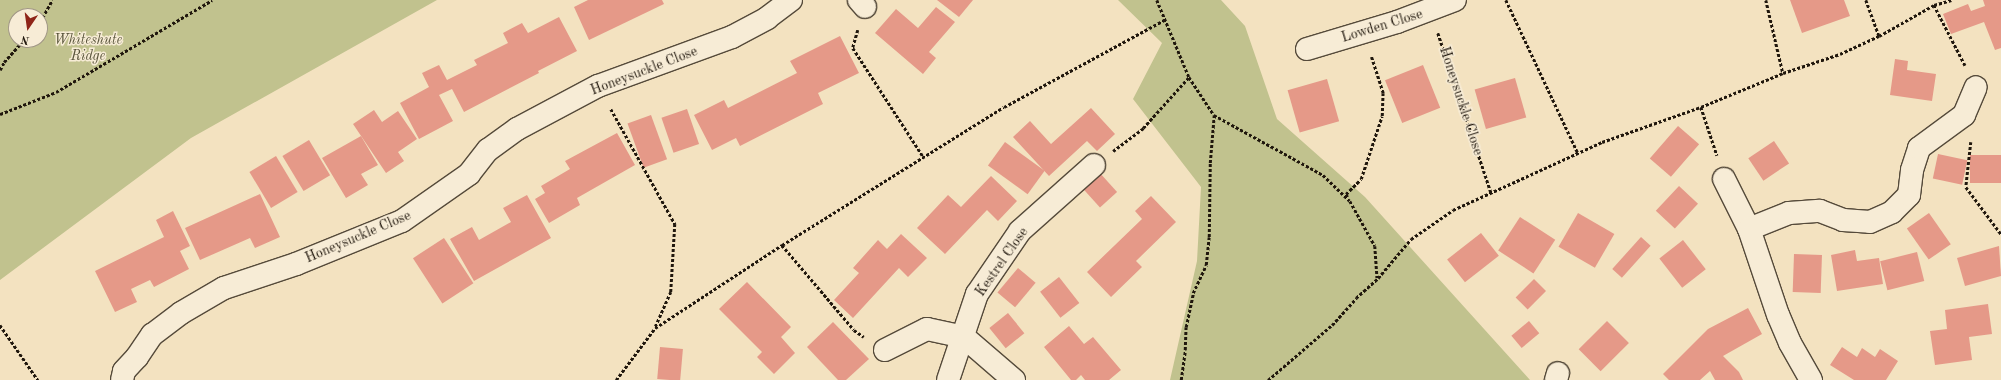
<!DOCTYPE html>
<html>
<head>
<meta charset="utf-8">
<style>
	body { margin:0 }
	#map { position:relative; width:2001px; height:380px; overflow:hidden; background:#f3e2c0; font-family:"Old Standard TT",serif }
	div>[style] { position:absolute }
	[style*='--x'] { left:calc(var(--x)*1px); top:calc(var(--y)*1px); width:calc(var(--w)*1px); rotate:calc(var(--a)*1deg) }
	.green>* { inset:0; background:#c1c28e }
	.building>* { inset:0; background:#e59988; transform-origin:0 0 }
	.path>* { height:2.5px; margin-top:-1.25px; transform-origin:0; background:repeating-linear-gradient(90deg,#20170d 0 3px,transparent 0 5px) }
	.roads { filter:drop-shadow(1px 0 #554a3a) drop-shadow(-1px 0 #554a3a) drop-shadow(0 1px #554a3a) drop-shadow(0 -1px #554a3a) }
	.minor>* { height:22px; margin:-11px; padding:0 11px; transform-origin:11px; border-radius:11px; background:#f7ecd6 }
	span { translate:-50% -50%; white-space:nowrap; text-align:center; line-height:1.15; -webkit-text-stroke:3px #f7ecd6; paint-order:stroke }
	.street-label { font-size:14px; color:#20170d }
	.park-label { font-size:14px; color:#58533a; font-style:italic }
	.north { position:absolute; left:8px; top:8px; width:40px; height:40px; box-sizing:border-box; background:#f7ecd6; border:1px solid #a19786; border-radius:50%; rotate:193deg; font-size:11px; font-weight:700; line-height:16px; text-align:center; color:#20170d }
	.north::after { content:''; display:block; margin:auto; width:14px; height:18px; background:#8f2418; clip-path:polygon(50% 0,100% 100%,50% 72%,0 100%) }
</style>
</head>
<body>
<div id="map">
	<div class="green">
		<div style="clip-path:polygon(evenodd,0 0,437px 0,191px 138px,0 280px,0 0,16px 16px,40px 16px,40px 40px,16px 40px,16px 16px)"></div>
		<div style="clip-path:polygon(1118px 0,1221px 0,1245px 26px,1277px 119px,1365px 197px,1530px 380px,1170px 380px,1197px 261px,1201px 187px,1133px 99px,1162px 43px)"></div>
	</div>
	<div class="building">
		<div style="clip-path:polygon(588px 0,662px 0,664px 4px,589px 40px,574px 7px)"></div>
		<div style="clip-path:polygon(937px 0,973px 0,959px 17px)"></div>
		<div style="clip-path:polygon(1790px 0,1844px 0,1850px 16px,1802px 33px)"></div>
		<div style="clip-path:polygon(1983px 0,2001px 0,2001px 48px,1995px 50px,1984px 22px,1951px 34px,1943px 14px,1968px 4px,1971px 11px,1985px 6px)"></div>
		<div style="clip-path:polygon(936px 7px,955px 22px,929px 52px,936px 58px,923px 74px,875px 33px,896px 9px,918px 28px)"></div>
		<div style="clip-path:polygon(559px 17px,577px 51px,538px 71px,539px 73px,464px 112px,452px 89px,439px 95px,453px 121px,419px 139px,400px 103px,429px 87px,422px 73px,439px 65px,447px 80px,477px 65px,474px 60px,508px 43px,503px 33px,522px 23px,528px 33px)"></div>
		<div style="clip-path:polygon(840px 36px,859px 73px,818px 93px,823px 104px,740px 146px,736px 138px,712px 150px,694px 115px,724px 100px,728px 108px,797px 73px,790px 61px)"></div>
		<div style="clip-path:polygon(1895px 59px,1908px 61px,1907px 70px,1936px 74px,1932px 101px,1890px 95px)"></div>
		<div style="left:1423px;top:65px;width:46px;height:41px;rotate:68deg"></div>
		<div style="left:1515px;top:78px;width:41px;height:42px;rotate:74deg"></div>
		<div style="left:1327px;top:79px;width:44px;height:41px;rotate:74deg"></div>
		<div style="clip-path:polygon(1091px 108px,1115px 134px,1097px 151px,1087px 141px,1049px 176px,1013px 137px,1030px 121px,1051px 144px)"></div>
		<div style="left:687px;top:109px;width:37px;height:27px;rotate:71deg"></div>
		<div style="clip-path:polygon(374px 110px,382px 122px,398px 111px,417px 139px,398px 152px,404px 161px,386px 173px,353px 124px)"></div>
		<div style="left:651px;top:115px;width:47px;height:25px;rotate:70deg"></div>
		<div style="left:1678px;top:126px;width:28px;height:43px;rotate:41deg"></div>
		<div style="clip-path:polygon(617px 133px,635px 165px,577px 198px,580px 205px,549px 223px,535px 199px,545px 193px,541px 186px,570px 169px,565px 161px)"></div>
		<div style="clip-path:polygon(361px 136px,378px 165px,361px 174px,368px 185px,346px 198px,322px 158px)"></div>
		<div style="left:309px;top:140px;width:41px;height:31px;rotate:59deg"></div>
		<div style="left:1774px;top:141px;width:27px;height:31px;rotate:56deg"></div>
		<div style="left:1005px;top:142px;width:49px;height:29px;rotate:36deg"></div>
		<div style="left:1938px;top:154px;width:30px;height:25px;rotate:12deg"></div>
		<div style="left:2001px;top:155px;width:28px;height:31px;rotate:90deg"></div>
		<div style="left:276px;top:156px;width:42px;height:31px;rotate:59deg"></div>
		<div style="left:1099px;top:172px;width:27px;height:23px;rotate:48deg"></div>
		<div style="clip-path:polygon(991px 176px,1017px 201px,998px 221px,987px 210px,945px 254px,917px 228px,948px 195px,961px 207px)"></div>
		<div style="left:1679px;top:186px;width:26px;height:34px;rotate:43deg"></div>
		<div style="clip-path:polygon(260px 194px,280px 237px,255px 248px,250px 238px,200px 260px,185px 228px)"></div>
		<div style="clip-path:polygon(527px 195px,551px 238px,474px 281px,450px 239px,472px 227px,479px 240px,511px 222px,503px 208px)"></div>
		<div style="clip-path:polygon(1151px 196px,1176px 222px,1136px 261px,1142px 267px,1111px 297px,1087px 272px,1142px 219px,1135px 211px)"></div>
		<div style="clip-path:polygon(173px 211px,190px 246px,180px 251px,189px 269px,154px 287px,150px 280px,131px 289px,137px 302px,115px 312px,95px 271px,164px 237px,156px 220px)"></div>
		<div style="left:1578px;top:213px;width:42px;height:39px;rotate:30deg"></div>
		<div style="left:1929px;top:213px;width:38px;height:27px;rotate:55deg"></div>
		<div style="left:1520px;top:217px;width:42px;height:40px;rotate:33deg"></div>
		<div style="left:1481px;top:233px;width:29px;height:43px;rotate:52deg"></div>
		<div style="clip-path:polygon(901px 234px,927px 258px,908px 277px,899px 268px,853px 318px,834px 300px,859px 273px,853px 268px,878px 240px,887px 249px)"></div>
		<div style="left:1641px;top:237px;width:13px;height:43px;rotate:42deg"></div>
		<div style="left:444px;top:238px;width:54px;height:37px;rotate:57deg"></div>
		<div style="left:1683px;top:240px;width:37px;height:30px;rotate:52deg"></div>
		<div style="clip-path:polygon(1999px 246px,2001px 276px,1965px 286px,1957px 258px)"></div>
		<div style="clip-path:polygon(1855px 250px,1857px 261px,1879px 258px,1883px 284px,1837px 291px,1831px 255px)"></div>
		<div style="left:1917px;top:252px;width:30px;height:38px;rotate:76deg"></div>
		<div style="left:1794px;top:254px;width:28px;height:38px;rotate:2deg"></div>
		<div style="left:1018px;top:268px;width:23px;height:32px;rotate:40deg"></div>
		<div style="left:1059px;top:277px;width:33px;height:24px;rotate:52deg"></div>
		<div style="left:1534px;top:279px;width:17px;height:26px;rotate:45deg"></div>
		<div style="clip-path:polygon(747px 282px,791px 327px,781px 337px,795px 353px,774px 374px,757px 357px,762px 352px,719px 309px)"></div>
		<div style="clip-path:polygon(1988px 304px,1992px 334px,1969px 337px,1972px 360px,1935px 365px,1930px 331px,1947px 329px,1945px 310px)"></div>
		<div style="clip-path:polygon(1748px 308px,1762px 334px,1723px 356px,1739px 372px,1743px 380px,1715px 380px,1710px 371px,1700px 380px,1669px 380px,1663px 374px,1708px 329px)"></div>
		<div style="left:1008px;top:313px;width:26px;height:24px;rotate:51deg"></div>
		<div style="left:1529px;top:321px;width:16px;height:23px;rotate:50deg"></div>
		<div style="left:1607px;top:321px;width:31px;height:40px;rotate:45deg"></div>
		<div style="clip-path:polygon(833px 322px,869px 359px,846px 380px,838px 380px,807px 347px)"></div>
		<div style="clip-path:polygon(1069px 326px,1084px 344px,1093px 337px,1121px 370px,1109px 380px,1085px 380px,1081px 375px,1076px 380px,1071px 380px,1044px 347px)"></div>
		<div style="left:660px;top:347px;width:23px;height:32px;rotate:5deg"></div>
		<div style="clip-path:polygon(1842px 347px,1857px 357px,1862px 348px,1875px 357px,1880px 349px,1898px 361px,1886px 380px,1854px 380px,1830px 365px)"></div>
	</div>
	<div class="path">
		<div style="--x:1157;--y:0;--w:83;--a:67.4"></div>
		<div style="--x:1189;--y:77;--w:45;--a:56.7"></div>
		<div style="--x:1214;--y:115;--w:124;--a:28.8"></div>
		<div style="--x:1323;--y:175;--w:37;--a:44"></div>
		<div style="--x:1350;--y:201;--w:51;--a:60.9"></div>
		<div style="--x:1375;--y:246;--w:32;--a:86"></div>
		<div style="--x:1506;--y:0;--w:169;--a:64.8"></div>
		<div style="--x:1766;--y:0;--w:75;--a:76.9"></div>
		<div style="--x:1866;--y:0;--w:38;--a:70"></div>
		<div style="--x:1934;--y:5;--w:68;--a:62.7"></div>
		<div style="--x:40;--y:22;--w:25;--a:-61"></div>
		<div style="--x:858;--y:30;--w:19;--a:106"></div>
		<div style="--x:853;--y:48;--w:129;--a:57.1"></div>
		<div style="--x:1438;--y:33;--w:168;--a:71.6"></div>
		<div style="--x:0;--y:70;--w:9;--a:-63"></div>
		<div style="--x:4;--y:62;--w:30;--a:-48"></div>
		<div style="--x:1701;--y:107;--w:51;--a:71.6"></div>
		<div style="--x:611;--y:109;--w:132;--a:60.9"></div>
		<div style="--x:675;--y:224;--w:68;--a:93.4"></div>
		<div style="--x:671;--y:292;--w:39;--a:114"></div>
		<div style="--x:0;--y:114;--w:60;--a:-21.4"></div>
		<div style="--x:56;--y:92;--w:181;--a:-30.5"></div>
		<div style="--x:1971;--y:142;--w:45;--a:96.3"></div>
		<div style="--x:1966;--y:187;--w:59;--a:53.3"></div>
		<div style="--x:1113;--y:151;--w:38;--a:-37"></div>
		<div style="--x:1143;--y:128;--w:69;--a:-48"></div>
		<div style="--x:1347;--y:197;--w:3;--a:-108"></div>
		<div style="--x:1346;--y:194;--w:21;--a:-45"></div>
		<div style="--x:1361;--y:179;--w:66;--a:-71.6"></div>
		<div style="--x:1382;--y:116;--w:23;--a:-88"></div>
		<div style="--x:1383;--y:93;--w:38;--a:-108"></div>
		<div style="--x:782;--y:245;--w:111;--a:49.7"></div>
		<div style="--x:854;--y:330;--w:12;--a:35"></div>
		<div style="--x:0;--y:325;--w:67;--a:55.4"></div>
		<div style="--x:616;--y:380;--w:65;--a:-53.1"></div>
		<div style="--x:655;--y:328;--w:152;--a:-33.2"></div>
		<div style="--x:782;--y:245;--w:261;--a:-31.9"></div>
		<div style="--x:1004;--y:107;--w:182;--a:-28.5"></div>
		<div style="--x:1181;--y:380;--w:30;--a:-82"></div>
		<div style="--x:1185;--y:350;--w:23;--a:-88"></div>
		<div style="--x:1186;--y:327;--w:35;--a:-78"></div>
		<div style="--x:1193;--y:293;--w:31;--a:-65"></div>
		<div style="--x:1206;--y:265;--w:28;--a:-84"></div>
		<div style="--x:1209;--y:237;--w:74;--a:-89.2"></div>
		<div style="--x:1210;--y:163;--w:48;--a:-85.2"></div>
		<div style="--x:1268;--y:380;--w:84;--a:-40.7"></div>
		<div style="--x:1332;--y:325;--w:36;--a:-48"></div>
		<div style="--x:1356;--y:298;--w:30;--a:-42"></div>
		<div style="--x:1378;--y:278;--w:51;--a:-49.8"></div>
		<div style="--x:1411;--y:239;--w:51;--a:-34.6"></div>
		<div style="--x:1453;--y:210;--w:164;--a:-24.5"></div>
		<div style="--x:1602;--y:142;--w:105;--a:-19.5"></div>
		<div style="--x:1701;--y:107;--w:89;--a:-22.5"></div>
		<div style="--x:1783;--y:73;--w:60;--a:-18.4"></div>
		<div style="--x:1840;--y:54;--w:43;--a:-24.8"></div>
		<div style="--x:1879;--y:36;--w:63;--a:-29.4"></div>
		<div style="--x:1934;--y:5;--w:18;--a:-16"></div>
	</div>
	<div class="roads">
		<div class="minor">
			<div style="--x:859;--y:0;--w:9;--a:49"></div>
			<div style="--x:1307;--y:49;--w:94;--a:-16.7"></div>
			<div style="--x:1397;--y:22;--w:62;--a:-20.8"></div>
			<div style="--x:1724;--y:179;--w:56;--a:63.4"></div>
			<div style="--x:885;--y:350;--w:47;--a:-26.6"></div>
			<div style="--x:927;--y:329;--w:38;--a:12"></div>
			<div style="--x:964;--y:337;--w:66;--a:40.7"></div>
			<div style="--x:122;--y:380;--w:9;--a:-77"></div>
			<div style="--x:124;--y:371;--w:19;--a:-47"></div>
			<div style="--x:137;--y:357;--w:27;--a:-56"></div>
			<div style="--x:152;--y:335;--w:36;--a:-37"></div>
			<div style="--x:181;--y:313;--w:50;--a:-30.2"></div>
			<div style="--x:224;--y:288;--w:76;--a:-18.4"></div>
			<div style="--x:296;--y:264;--w:114;--a:-22.1"></div>
			<div style="--x:402;--y:221;--w:82;--a:-35"></div>
			<div style="--x:469;--y:174;--w:31;--a:-52"></div>
			<div style="--x:488;--y:150;--w:36;--a:-36"></div>
			<div style="--x:517;--y:129;--w:92;--a:-28"></div>
			<div style="--x:598;--y:86;--w:143;--a:-20.1"></div>
			<div style="--x:732;--y:37;--w:40;--a:-28"></div>
			<div style="--x:767;--y:18;--w:30;--a:-37"></div>
			<div style="--x:948;--y:380;--w:91;--a:-71.4"></div>
			<div style="--x:977;--y:294;--w:76;--a:-55.7"></div>
			<div style="--x:1020;--y:231;--w:99;--a:-41.7"></div>
			<div style="--x:1556;--y:380;--w:7;--a:-74"></div>
			<div style="--x:1811;--y:380;--w:43;--a:-119.6"></div>
			<div style="--x:1790;--y:343;--w:30;--a:-113"></div>
			<div style="--x:1778;--y:315;--w:91;--a:-108.6"></div>
			<div style="--x:1749;--y:229;--w:43;--a:-21.8"></div>
			<div style="--x:1789;--y:213;--w:31;--a:-4"></div>
			<div style="--x:1820;--y:211;--w:25;--a:21"></div>
			<div style="--x:1843;--y:220;--w:27;--a:4"></div>
			<div style="--x:1870;--y:222;--w:24;--a:-24"></div>
			<div style="--x:1892;--y:212;--w:24;--a:-45"></div>
			<div style="--x:1909;--y:195;--w:25;--a:-83"></div>
			<div style="--x:1912;--y:170;--w:23;--a:-72"></div>
			<div style="--x:1919;--y:148;--w:56;--a:-36.3"></div>
			<div style="--x:1964;--y:115;--w:30;--a:-67"></div>
		</div>
	</div>
	<div class="street-label">
		<span style="left:1382px;top:26px;rotate:-17deg">Lowden Close</span>
		<span style="left:644px;top:71px;rotate:-21deg">Honeysuckle Close</span>
		<span style="left:1461px;top:101px;rotate:72deg">Honeysuckle Close</span>
		<span style="left:358px;top:237px;rotate:-23deg">Honeysuckle Close</span>
		<span style="left:1002px;top:262px;rotate:-55deg">Kestrel Close</span>
	</div>
	<div class="park-label">
		<span style="left:88px;top:48px">Whiteshute<br>Ridge</span>
	</div>
	<div class="north">N</div>
</div>
</body>
</html>
